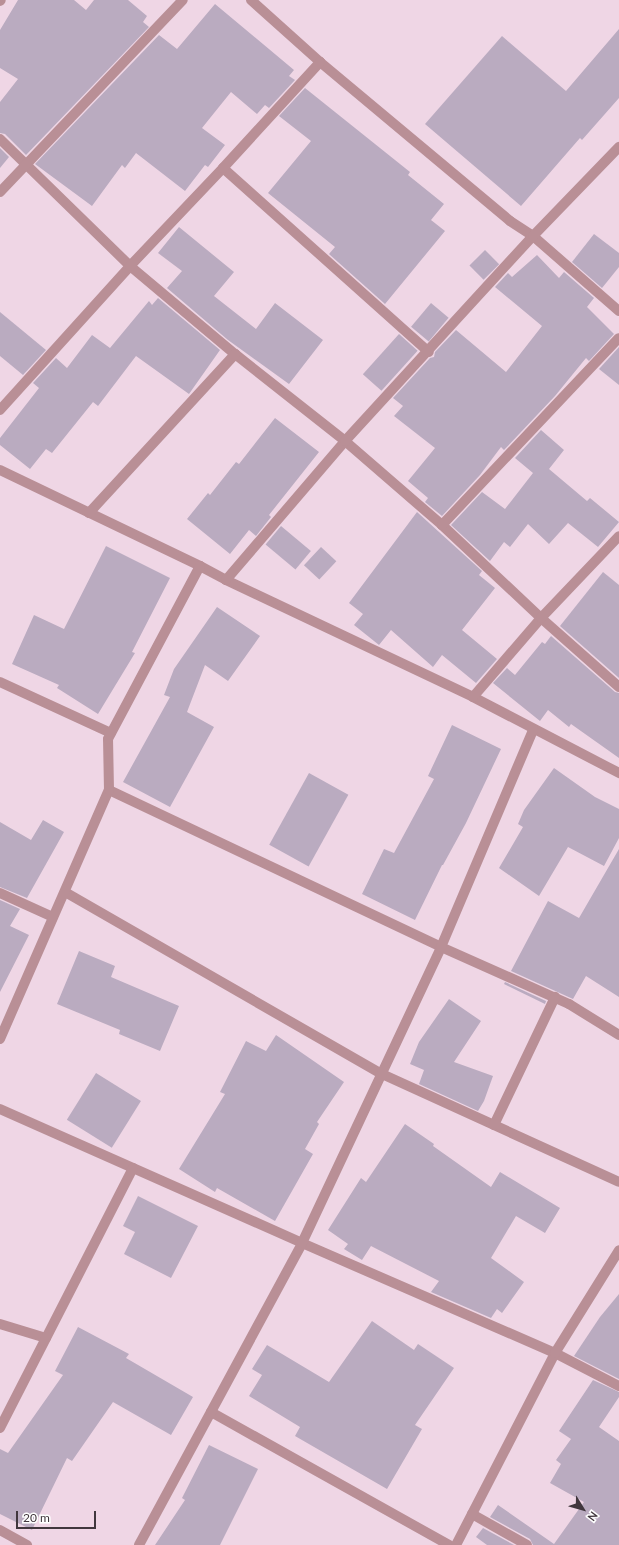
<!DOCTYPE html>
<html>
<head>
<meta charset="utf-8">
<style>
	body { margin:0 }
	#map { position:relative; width:619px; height:1545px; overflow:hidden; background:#efd6e5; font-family:Lato,sans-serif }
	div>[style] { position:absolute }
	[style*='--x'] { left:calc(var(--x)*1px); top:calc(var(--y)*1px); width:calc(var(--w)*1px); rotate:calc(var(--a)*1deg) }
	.building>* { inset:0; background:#baabc0; transform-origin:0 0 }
	.minor>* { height:10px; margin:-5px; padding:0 5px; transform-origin:5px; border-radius:5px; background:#b98f96 }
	span { translate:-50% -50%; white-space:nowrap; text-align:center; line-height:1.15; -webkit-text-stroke:3px #fff; paint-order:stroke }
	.north { position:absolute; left:563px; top:1489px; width:40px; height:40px; -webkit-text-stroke:3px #fff; paint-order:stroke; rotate:127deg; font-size:11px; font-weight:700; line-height:16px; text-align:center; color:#41373d }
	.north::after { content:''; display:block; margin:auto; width:14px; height:18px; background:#41373d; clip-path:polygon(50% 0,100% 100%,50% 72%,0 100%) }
	.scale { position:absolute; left:16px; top:1511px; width:80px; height:18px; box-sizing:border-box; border:2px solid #41373d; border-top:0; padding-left:5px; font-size:12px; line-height:14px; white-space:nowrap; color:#41373d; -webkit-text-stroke:3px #fff; paint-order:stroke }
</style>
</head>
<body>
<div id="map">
	<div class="building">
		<div style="clip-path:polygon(18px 0,74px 0,86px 10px,94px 0,128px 0,147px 16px,143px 22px,149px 27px,26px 155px,5px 134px,0 133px,0 102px,18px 79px,0 68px,0 30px)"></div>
		<div style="clip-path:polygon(215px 4px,294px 70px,289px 76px,295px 80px,269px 108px,265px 105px,257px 114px,231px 92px,202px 128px,225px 145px,208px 167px,205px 165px,185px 191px,136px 153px,125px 168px,122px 165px,92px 206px,35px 164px,159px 35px,177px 49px)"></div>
		<div style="clip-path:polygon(619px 29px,619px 98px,582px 140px,580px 138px,521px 206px,425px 124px,502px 36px,566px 91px)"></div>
		<div style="clip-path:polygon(305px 88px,410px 172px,408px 175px,444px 204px,431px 220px,445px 231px,385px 304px,329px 254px,335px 247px,268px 193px,311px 141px,279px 116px)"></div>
		<div style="clip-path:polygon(0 148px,9px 157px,0 168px)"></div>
		<div style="clip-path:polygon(179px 227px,234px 272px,214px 296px,256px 329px,275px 303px,323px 340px,289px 384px,228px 340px,167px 288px,182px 271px,158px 253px)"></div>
		<div style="clip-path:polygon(594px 234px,619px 253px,619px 267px,602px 288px,572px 262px)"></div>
		<div style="left:485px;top:250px;width:20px;height:22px;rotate:45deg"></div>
		<div style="clip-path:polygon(537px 255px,559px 278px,564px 272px,594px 298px,587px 307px,614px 334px,589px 361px,586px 358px,555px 396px,504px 450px,501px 447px,480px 475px,442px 516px,425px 502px,428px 498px,408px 481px,435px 448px,394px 416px,403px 406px,393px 398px,430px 358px,434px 357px,435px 352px,456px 330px,506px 372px,542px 326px,495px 287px,508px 273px,512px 277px)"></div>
		<div style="clip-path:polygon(158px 298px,220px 350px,189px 394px,136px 356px,98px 406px,93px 402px,52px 453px,46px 449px,30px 469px,0 445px,0 438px,39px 388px,33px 383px,56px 358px,67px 368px,92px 335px,110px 348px,149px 301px,152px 305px)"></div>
		<div style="left:431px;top:303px;width:23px;height:31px;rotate:40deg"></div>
		<div style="clip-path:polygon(0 312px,46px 350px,23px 375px,0 356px)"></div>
		<div style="left:399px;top:334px;width:25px;height:54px;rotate:42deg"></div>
		<div style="clip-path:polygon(619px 347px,619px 385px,599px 369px)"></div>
		<div style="clip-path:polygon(275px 418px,319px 452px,269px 515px,271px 517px,256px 536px,249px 530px,230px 554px,187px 519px,208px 493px,210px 495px,236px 462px,239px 464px)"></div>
		<div style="clip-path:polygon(541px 430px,564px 450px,549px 469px,587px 501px,590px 498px,619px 522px,598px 547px,568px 523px,549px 544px,528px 524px,510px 547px,504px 542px,490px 561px,451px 525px,482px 492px,505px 509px,533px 473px,515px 458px)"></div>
		<div style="clip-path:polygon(417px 512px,482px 571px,479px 575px,495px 588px,462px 630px,497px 659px,476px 683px,442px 655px,433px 667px,391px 630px,379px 645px,354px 625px,363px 614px,349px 603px)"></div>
		<div style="left:281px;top:526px;width:39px;height:24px;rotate:40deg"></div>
		<div style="clip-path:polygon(106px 546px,170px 578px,132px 652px,135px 653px,98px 714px,57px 688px,59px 685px,12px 664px,34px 615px,64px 629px)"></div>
		<div style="left:321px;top:547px;width:21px;height:25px;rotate:43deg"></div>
		<div style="clip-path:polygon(603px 572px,619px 585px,619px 678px,560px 626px)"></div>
		<div style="clip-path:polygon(217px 607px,260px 636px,228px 681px,205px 665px,187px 712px,214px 727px,170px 807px,123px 782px,170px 697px,164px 695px,174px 669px)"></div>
		<div style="clip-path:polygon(551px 636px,615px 692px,619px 693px,619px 758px,571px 724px,569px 727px,548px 710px,540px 721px,493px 683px,507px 668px,515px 675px,542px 642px,545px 644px)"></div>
		<div style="clip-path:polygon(452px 725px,501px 749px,466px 823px,443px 865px,442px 865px,415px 920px,362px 894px,384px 849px,394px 853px,434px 779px,428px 776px)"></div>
		<div style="clip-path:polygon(554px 768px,595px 797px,619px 809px,619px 838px,604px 866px,568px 847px,539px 896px,499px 868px,523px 827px,518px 824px,524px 810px)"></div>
		<div style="left:309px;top:773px;width:45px;height:82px;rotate:29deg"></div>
		<div style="clip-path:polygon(43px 820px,64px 832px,27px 898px,0 887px,0 822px,31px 840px)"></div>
		<div style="clip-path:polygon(619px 849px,619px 997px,586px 976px,573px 999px,511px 971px,548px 901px,579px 918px)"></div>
		<div style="clip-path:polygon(0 900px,20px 909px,10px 926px,29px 935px,0 992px)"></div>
		<div style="clip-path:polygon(79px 951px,115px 966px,111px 977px,179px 1006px,160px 1051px,119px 1034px,120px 1030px,57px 1004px)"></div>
		<div style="clip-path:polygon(505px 982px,546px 1001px,545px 1004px,504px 984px)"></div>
		<div style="clip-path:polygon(449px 999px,481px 1021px,454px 1062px,493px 1076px,484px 1101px,478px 1111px,419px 1084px,424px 1070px,410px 1064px,419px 1042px)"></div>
		<div style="clip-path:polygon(276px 1035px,344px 1082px,317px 1122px,319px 1124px,305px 1149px,313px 1154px,275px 1221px,217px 1188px,215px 1192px,179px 1169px,225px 1094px,220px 1092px,246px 1041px,266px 1051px)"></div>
		<div style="left:96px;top:1073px;width:53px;height:55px;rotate:32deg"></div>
		<div style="clip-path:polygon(405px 1124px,434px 1144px,433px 1146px,491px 1187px,500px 1172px,560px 1208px,545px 1233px,516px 1216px,491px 1258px,524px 1282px,502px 1313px,497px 1309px,491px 1318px,431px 1292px,439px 1281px,371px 1246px,362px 1260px,344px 1249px,348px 1244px,328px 1230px,361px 1178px,366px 1182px)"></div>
		<div style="clip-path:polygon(138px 1196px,198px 1226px,171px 1278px,124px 1254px,135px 1232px,123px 1226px)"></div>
		<div style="clip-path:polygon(619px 1294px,619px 1379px,574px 1356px,600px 1317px)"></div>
		<div style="clip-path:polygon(372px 1321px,414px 1350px,418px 1344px,454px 1368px,415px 1425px,422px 1429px,387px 1489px,295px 1436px,300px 1427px,249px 1396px,262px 1375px,252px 1369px,267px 1345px,329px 1382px)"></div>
		<div style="clip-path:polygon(78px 1327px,129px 1354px,126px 1358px,193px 1397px,171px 1435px,113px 1402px,72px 1461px,67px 1458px,32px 1530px,0 1514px,0 1449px,8px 1453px,63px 1375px,55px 1371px)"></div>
		<div style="clip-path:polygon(593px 1380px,619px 1392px,619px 1397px,599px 1427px,619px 1441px,619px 1545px,533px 1545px,530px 1539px,490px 1517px,498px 1505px,554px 1544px,584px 1502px,550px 1483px,561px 1464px,556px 1460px,571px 1439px,559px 1431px)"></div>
		<div style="clip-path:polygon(209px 1445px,258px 1469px,220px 1545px,155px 1545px,185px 1500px,182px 1498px)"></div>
		<div style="clip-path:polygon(483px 1528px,514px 1545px,487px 1545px,476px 1537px)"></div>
	</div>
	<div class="minor">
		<div style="--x:251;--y:0;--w:93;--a:41.9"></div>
		<div style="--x:320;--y:62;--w:248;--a:39.9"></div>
		<div style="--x:510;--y:221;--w:27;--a:33"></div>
		<div style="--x:533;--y:236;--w:114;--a:41.1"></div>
		<div style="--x:0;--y:1;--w:1;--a:-45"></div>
		<div style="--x:0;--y:139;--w:182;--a:44.3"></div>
		<div style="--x:130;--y:266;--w:137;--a:40"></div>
		<div style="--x:235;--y:354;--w:140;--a:38.3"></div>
		<div style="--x:345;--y:441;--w:128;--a:40.9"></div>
		<div style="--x:442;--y:525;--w:136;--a:43.2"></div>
		<div style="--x:541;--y:618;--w:104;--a:41.5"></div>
		<div style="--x:223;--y:168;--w:276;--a:41.8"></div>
		<div style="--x:0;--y:192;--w:265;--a:-46.4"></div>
		<div style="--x:0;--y:410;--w:194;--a:-47.9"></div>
		<div style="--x:130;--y:266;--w:135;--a:-46.5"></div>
		<div style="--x:223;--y:168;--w:144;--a:-47.5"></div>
		<div style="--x:0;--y:470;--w:222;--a:25.6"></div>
		<div style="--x:200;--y:566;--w:30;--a:28"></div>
		<div style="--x:226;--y:580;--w:273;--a:25.3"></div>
		<div style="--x:473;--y:697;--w:165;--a:27.5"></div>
		<div style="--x:89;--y:513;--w:216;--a:-47.4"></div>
		<div style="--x:442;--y:525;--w:257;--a:-46.6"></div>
		<div style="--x:226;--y:580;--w:183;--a:-49.4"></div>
		<div style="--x:345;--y:441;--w:278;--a:-47.5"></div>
		<div style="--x:533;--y:236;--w:124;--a:-46"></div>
		<div style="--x:0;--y:682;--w:122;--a:24.7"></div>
		<div style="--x:473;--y:697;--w:104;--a:-49.3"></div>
		<div style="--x:541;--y:618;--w:113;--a:-46.4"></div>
		<div style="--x:109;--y:790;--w:367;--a:25.3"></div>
		<div style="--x:441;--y:947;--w:140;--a:24"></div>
		<div style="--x:569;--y:1004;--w:59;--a:31.8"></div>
		<div style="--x:65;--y:892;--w:366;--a:29.9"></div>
		<div style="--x:382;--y:1074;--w:260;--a:24.5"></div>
		<div style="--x:0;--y:893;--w:58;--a:24.4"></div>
		<div style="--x:0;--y:1039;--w:272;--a:-66.4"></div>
		<div style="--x:109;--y:790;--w:51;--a:-91.1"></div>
		<div style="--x:108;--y:739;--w:196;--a:-62"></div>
		<div style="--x:0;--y:1109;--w:330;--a:23.9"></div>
		<div style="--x:302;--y:1243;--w:276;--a:23.5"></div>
		<div style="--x:555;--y:1353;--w:72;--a:27.3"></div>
		<div style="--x:494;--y:1125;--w:142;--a:-64.5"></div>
		<div style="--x:0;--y:1324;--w:48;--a:16.9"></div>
		<div style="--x:211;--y:1412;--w:273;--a:29.2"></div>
		<div style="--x:0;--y:1428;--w:292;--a:-62.9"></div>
		<div style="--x:472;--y:1514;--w:63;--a:29.4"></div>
		<div style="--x:0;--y:1530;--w:31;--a:29"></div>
		<div style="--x:139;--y:1545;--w:343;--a:-61.6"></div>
		<div style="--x:302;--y:1243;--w:327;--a:-64.8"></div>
		<div style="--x:441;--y:947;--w:236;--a:-67"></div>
		<div style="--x:456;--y:1545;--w:216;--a:-62.7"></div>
		<div style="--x:555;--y:1353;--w:121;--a:-58.1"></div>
	</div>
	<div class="north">N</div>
	<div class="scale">20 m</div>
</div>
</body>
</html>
